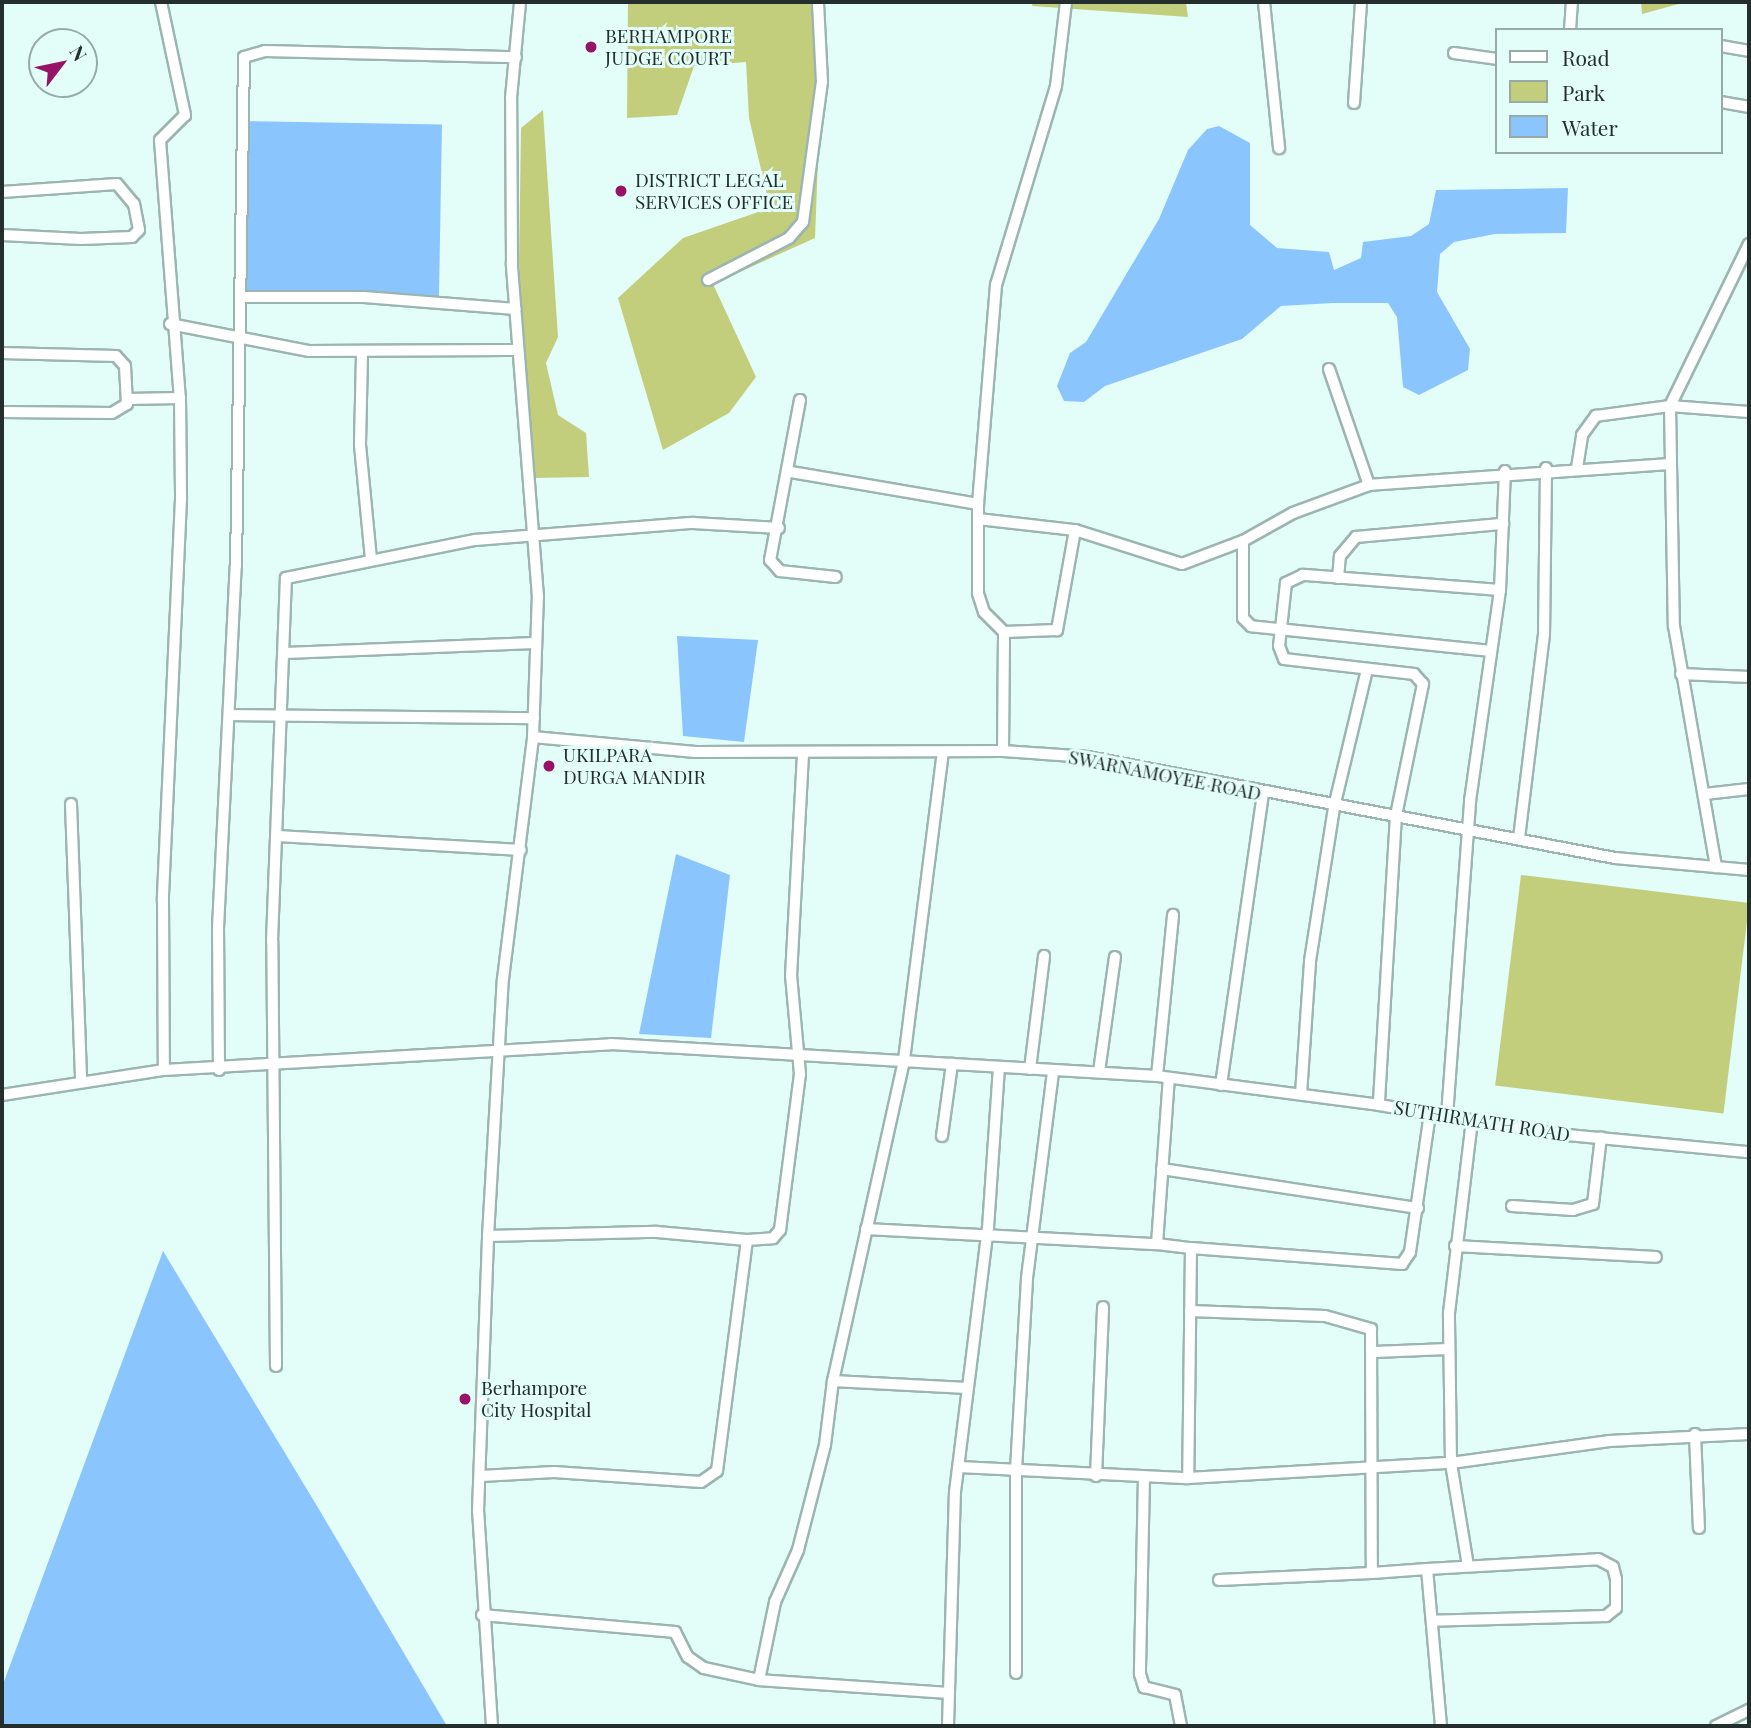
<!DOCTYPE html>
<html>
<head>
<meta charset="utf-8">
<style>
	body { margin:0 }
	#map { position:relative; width:1751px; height:1728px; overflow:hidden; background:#e3fdf8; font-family:"Playfair Display",serif }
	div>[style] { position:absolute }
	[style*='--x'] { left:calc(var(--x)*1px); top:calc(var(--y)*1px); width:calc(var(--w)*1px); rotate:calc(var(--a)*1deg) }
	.green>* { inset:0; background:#c3ce7d; transform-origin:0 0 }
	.water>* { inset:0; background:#8bc5fd; transform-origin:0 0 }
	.roads { filter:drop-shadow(2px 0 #9cb5b0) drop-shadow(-2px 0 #9cb5b0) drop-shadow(0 2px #9cb5b0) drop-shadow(0 -2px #9cb5b0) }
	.minor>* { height:10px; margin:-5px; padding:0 5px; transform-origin:5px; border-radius:5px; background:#fff }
	.dots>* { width:19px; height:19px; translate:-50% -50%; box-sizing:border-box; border:4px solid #e3fdf8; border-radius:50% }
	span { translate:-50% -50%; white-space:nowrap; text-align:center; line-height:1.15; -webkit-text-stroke:6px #e3fdf8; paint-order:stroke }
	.poi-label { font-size:19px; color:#242e2c }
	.left { translate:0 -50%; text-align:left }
	.street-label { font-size:19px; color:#242e2c }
	.frame { position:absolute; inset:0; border:4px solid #242e2c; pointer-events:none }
	.legend { position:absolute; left:1495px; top:28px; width:228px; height:126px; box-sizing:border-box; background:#e3fdf8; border:2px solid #97aaa6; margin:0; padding:9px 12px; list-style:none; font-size:21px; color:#242e2c }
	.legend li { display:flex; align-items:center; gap:14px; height:35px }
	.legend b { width:35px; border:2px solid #97aaa6 }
	.north { position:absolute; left:28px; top:28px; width:70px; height:70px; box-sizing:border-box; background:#e3fdf8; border:2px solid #97aaa6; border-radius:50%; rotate:58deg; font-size:19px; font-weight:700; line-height:28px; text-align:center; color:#242e2c }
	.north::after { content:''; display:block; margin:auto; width:24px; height:32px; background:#981268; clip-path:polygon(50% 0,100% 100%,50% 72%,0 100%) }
</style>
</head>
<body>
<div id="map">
	<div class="green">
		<div style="clip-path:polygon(628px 2px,824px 2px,815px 238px,713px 284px,756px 377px,729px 413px,663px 450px,618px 298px,683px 238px,770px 208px,749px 118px,746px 62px,694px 66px,677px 115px,627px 118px)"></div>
		<div style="clip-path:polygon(1033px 2px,1186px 2px,1188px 17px,1032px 6px)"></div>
		<div style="clip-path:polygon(1641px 2px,1686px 2px,1642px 14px)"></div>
		<div style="clip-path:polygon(543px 110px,558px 337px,546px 363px,558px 415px,586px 433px,589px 477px,533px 478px,519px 263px,521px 128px)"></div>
		<div style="left:1521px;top:875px;width:230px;height:212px;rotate:7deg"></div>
	</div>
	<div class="water">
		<div style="left:241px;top:121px;width:201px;height:178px;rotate:1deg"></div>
		<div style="clip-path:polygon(1219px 126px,1250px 143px,1250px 225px,1277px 248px,1329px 252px,1334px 270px,1361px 258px,1363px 242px,1411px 236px,1429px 224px,1436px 190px,1568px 188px,1566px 233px,1495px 234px,1454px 242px,1440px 254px,1437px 292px,1470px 349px,1468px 370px,1419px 395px,1403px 387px,1397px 317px,1388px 303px,1333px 303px,1281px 306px,1242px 339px,1105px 386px,1084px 402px,1064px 401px,1057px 386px,1070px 353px,1086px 342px,1159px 219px,1188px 150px,1207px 129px)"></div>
		<div style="clip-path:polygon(677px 636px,758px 640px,744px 742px,683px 736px)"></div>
		<div style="clip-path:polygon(676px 854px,730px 875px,711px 1038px,639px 1034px)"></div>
		<div style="clip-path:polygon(163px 1251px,317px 1506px,447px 1726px,2px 1726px,2px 1687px)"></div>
	</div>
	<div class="roads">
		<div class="minor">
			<div style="--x:161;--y:2;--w:116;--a:78"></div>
			<div style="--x:185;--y:115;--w:35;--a:135"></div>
			<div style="--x:160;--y:140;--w:259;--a:85.6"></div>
			<div style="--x:180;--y:398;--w:101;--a:89.4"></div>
			<div style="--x:181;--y:499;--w:402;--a:92.6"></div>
			<div style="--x:163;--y:901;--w:169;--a:89.7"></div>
			<div style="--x:1264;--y:2;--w:147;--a:84.1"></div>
			<div style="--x:1570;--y:30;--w:28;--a:-86"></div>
			<div style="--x:1721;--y:46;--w:28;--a:10"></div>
			<div style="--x:1454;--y:53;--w:43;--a:7.9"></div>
			<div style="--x:1721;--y:102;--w:28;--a:10"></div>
			<div style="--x:1354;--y:103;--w:101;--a:-86"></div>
			<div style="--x:2;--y:192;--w:115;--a:-4"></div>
			<div style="--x:117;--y:184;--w:26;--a:50"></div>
			<div style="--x:134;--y:204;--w:26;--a:79"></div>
			<div style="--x:139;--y:230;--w:10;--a:135"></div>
			<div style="--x:132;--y:237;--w:51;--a:177.8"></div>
			<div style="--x:81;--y:239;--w:79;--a:-177.1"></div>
			<div style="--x:1749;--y:244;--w:180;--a:116"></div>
			<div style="--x:1670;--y:406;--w:79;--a:4.3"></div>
			<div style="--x:708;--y:280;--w:91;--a:-27.4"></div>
			<div style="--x:789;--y:238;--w:21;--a:-49"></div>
			<div style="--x:803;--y:222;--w:141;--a:-82.3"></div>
			<div style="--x:822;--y:82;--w:80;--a:-92.9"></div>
			<div style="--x:242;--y:297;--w:122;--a:0"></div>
			<div style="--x:364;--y:297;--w:152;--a:4.5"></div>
			<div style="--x:170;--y:324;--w:142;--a:11"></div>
			<div style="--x:309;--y:351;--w:209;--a:-0.3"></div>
			<div style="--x:2;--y:353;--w:114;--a:1.5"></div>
			<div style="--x:116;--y:356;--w:13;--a:48"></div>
			<div style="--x:125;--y:366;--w:38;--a:87"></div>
			<div style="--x:127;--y:404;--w:17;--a:149"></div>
			<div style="--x:112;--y:413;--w:110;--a:-179.5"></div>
			<div style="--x:362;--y:355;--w:90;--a:91.3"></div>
			<div style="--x:360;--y:445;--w:115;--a:84.5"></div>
			<div style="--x:1329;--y:369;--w:123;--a:71"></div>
			<div style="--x:127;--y:399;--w:53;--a:-1.1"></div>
			<div style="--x:800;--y:400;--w:163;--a:100.6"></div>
			<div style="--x:770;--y:560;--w:15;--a:48"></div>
			<div style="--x:780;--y:571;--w:56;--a:6.1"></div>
			<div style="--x:1577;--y:468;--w:33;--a:-81"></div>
			<div style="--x:1582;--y:435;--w:24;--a:-54"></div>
			<div style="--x:1596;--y:416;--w:75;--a:-7.7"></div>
			<div style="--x:1670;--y:406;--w:220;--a:89"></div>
			<div style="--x:1674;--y:626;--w:245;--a:80.1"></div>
			<div style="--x:791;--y:472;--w:190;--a:9.7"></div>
			<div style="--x:978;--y:519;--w:98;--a:6.5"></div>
			<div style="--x:1075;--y:530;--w:102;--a:100.2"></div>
			<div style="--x:1057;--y:630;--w:53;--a:177.8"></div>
			<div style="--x:1004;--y:632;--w:28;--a:-135"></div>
			<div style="--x:984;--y:612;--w:20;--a:-108"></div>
			<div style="--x:978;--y:593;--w:89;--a:-90"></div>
			<div style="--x:978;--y:504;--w:220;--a:-85.3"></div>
			<div style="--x:996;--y:285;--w:208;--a:-73.2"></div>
			<div style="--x:1056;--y:86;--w:85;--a:-83.2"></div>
			<div style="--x:1075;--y:530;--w:112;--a:17.6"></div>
			<div style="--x:1182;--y:564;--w:65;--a:-20.7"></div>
			<div style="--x:1338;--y:578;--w:22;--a:-85"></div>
			<div style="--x:1340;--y:556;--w:25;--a:-50"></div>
			<div style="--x:1356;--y:537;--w:148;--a:-5.1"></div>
			<div style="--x:1500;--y:590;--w:198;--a:-175.6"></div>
			<div style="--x:1303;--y:575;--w:19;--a:155"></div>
			<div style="--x:1286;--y:583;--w:63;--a:96.3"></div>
			<div style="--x:1279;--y:646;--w:14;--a:69"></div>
			<div style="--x:1284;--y:659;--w:131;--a:6.6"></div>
			<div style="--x:1414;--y:674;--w:13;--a:48"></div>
			<div style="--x:1423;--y:684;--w:134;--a:101.6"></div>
			<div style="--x:1396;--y:815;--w:290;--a:93.4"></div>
			<div style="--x:1379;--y:1105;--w:180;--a:9.3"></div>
			<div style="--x:1557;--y:1134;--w:193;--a:5.4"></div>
			<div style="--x:1491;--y:651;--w:241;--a:-174.1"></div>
			<div style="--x:1251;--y:626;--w:11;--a:-135"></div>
			<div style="--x:1243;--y:618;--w:77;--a:-90"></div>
			<div style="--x:1243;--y:541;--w:57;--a:-29.2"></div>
			<div style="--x:1293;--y:513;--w:81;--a:-20.2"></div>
			<div style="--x:1369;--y:485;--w:300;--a:-4"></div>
			<div style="--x:284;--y:653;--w:252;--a:-2.3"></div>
			<div style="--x:1681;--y:674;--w:68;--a:2.5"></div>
			<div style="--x:229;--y:715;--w:305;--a:0.6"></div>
			<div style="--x:533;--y:737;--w:163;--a:5.3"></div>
			<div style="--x:695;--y:752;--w:308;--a:-0.2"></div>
			<div style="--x:1003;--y:751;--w:85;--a:4"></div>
			<div style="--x:1088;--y:757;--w:537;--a:10.85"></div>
			<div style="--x:1615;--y:858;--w:135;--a:5.1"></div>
			<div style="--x:1003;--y:751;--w:119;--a:-89.5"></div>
			<div style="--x:1705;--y:794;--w:44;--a:-6.5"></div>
			<div style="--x:71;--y:804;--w:277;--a:87.9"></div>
			<div style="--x:278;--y:836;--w:243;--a:3.3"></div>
			<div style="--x:1519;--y:838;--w:206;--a:-83"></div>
			<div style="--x:1544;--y:634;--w:166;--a:-89.3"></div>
			<div style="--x:1030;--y:1069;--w:114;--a:-82.9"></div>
			<div style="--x:219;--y:1070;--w:142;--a:-90.4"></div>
			<div style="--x:218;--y:928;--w:362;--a:-87.2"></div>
			<div style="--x:236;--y:566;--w:509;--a:-89.1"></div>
			<div style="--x:244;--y:57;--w:22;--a:-16"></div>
			<div style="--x:265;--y:51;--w:251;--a:1.4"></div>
			<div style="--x:1099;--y:1072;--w:116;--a:-82.1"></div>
			<div style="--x:1157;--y:1076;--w:162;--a:-84.3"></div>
			<div style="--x:1221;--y:1085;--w:294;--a:-81.8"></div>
			<div style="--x:1301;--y:1094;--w:133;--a:-86.1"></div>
			<div style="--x:1310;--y:961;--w:156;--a:-81.1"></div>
			<div style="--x:1334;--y:807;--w:141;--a:-76.5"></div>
			<div style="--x:2;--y:1095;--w:164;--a:-8.8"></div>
			<div style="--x:164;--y:1070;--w:448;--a:-3.3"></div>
			<div style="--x:611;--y:1044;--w:547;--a:3.35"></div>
			<div style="--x:1157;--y:1076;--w:224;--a:7.4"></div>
			<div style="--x:1447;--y:1116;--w:316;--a:-85.8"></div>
			<div style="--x:1470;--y:801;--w:213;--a:-81.9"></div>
			<div style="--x:1500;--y:590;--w:119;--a:-87.6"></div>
			<div style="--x:942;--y:1136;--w:73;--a:-82.1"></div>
			<div style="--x:1162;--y:1169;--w:259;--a:8.7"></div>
			<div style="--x:1512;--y:1206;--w:61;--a:3.8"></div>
			<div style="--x:1573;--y:1210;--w:21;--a:-17"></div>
			<div style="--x:1593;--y:1204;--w:67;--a:-83.2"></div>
			<div style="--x:866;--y:1229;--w:291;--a:3"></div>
			<div style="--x:1157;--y:1244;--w:166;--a:-85.9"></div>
			<div style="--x:488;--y:1236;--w:169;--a:-1.4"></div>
			<div style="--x:657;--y:1232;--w:90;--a:5.1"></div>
			<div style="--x:1157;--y:1244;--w:34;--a:7"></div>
			<div style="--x:1191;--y:1248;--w:230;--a:90.7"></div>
			<div style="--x:1455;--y:1246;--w:201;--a:3.1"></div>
			<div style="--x:1191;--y:1248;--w:212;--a:4.3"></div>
			<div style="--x:1402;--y:1264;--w:14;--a:-56"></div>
			<div style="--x:1410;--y:1252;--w:140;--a:-81.8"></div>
			<div style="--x:1190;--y:1311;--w:135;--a:2.1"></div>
			<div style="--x:1325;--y:1316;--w:48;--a:15.8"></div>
			<div style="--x:1371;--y:1329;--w:244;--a:89.8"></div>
			<div style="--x:1372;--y:1573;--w:55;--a:-4.2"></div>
			<div style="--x:1427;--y:1569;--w:158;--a:84.9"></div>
			<div style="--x:1373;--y:1352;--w:76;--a:-2.3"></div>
			<div style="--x:276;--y:1366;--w:425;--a:-90.5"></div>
			<div style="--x:272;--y:941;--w:363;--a:-87.8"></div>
			<div style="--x:286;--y:578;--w:193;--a:-11.4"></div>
			<div style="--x:475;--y:540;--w:219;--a:-4.5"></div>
			<div style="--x:693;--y:523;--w:86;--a:3.3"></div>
			<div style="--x:833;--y:1381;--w:134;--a:3"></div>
			<div style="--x:1695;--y:1434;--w:94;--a:87.6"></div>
			<div style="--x:959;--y:1467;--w:229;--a:2.8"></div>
			<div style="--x:1188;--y:1478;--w:263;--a:-3.3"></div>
			<div style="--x:1451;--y:1463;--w:150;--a:-90.8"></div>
			<div style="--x:1449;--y:1313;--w:194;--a:-83.2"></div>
			<div style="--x:481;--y:1476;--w:73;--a:-3.1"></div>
			<div style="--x:554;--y:1472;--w:147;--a:3.9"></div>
			<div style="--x:701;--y:1482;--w:19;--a:-35"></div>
			<div style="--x:717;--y:1471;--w:233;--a:-82.6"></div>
			<div style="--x:747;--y:1240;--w:26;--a:-4"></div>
			<div style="--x:773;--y:1238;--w:11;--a:-49"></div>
			<div style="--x:780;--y:1230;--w:157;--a:-82.7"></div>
			<div style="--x:800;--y:1074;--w:98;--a:-95.2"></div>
			<div style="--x:791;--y:976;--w:224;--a:-86.9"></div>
			<div style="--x:1096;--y:1476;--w:169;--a:-87.6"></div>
			<div style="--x:1144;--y:1477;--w:197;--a:91.2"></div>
			<div style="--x:1140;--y:1674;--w:14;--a:73"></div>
			<div style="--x:1144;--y:1687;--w:32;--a:14"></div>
			<div style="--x:1175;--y:1695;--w:32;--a:79"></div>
			<div style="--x:1468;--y:1566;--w:104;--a:-99.4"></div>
			<div style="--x:1451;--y:1463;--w:160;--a:-7.9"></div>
			<div style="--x:1609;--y:1441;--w:140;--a:-2.9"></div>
			<div style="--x:1427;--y:1569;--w:171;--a:-3.3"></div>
			<div style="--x:1598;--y:1559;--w:17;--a:28"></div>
			<div style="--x:1613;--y:1567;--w:12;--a:76"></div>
			<div style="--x:1616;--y:1579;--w:29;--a:90"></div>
			<div style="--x:1616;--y:1608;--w:13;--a:141"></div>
			<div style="--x:1606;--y:1616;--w:174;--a:178.4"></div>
			<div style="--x:1219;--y:1580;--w:153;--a:-2.6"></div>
			<div style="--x:482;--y:1615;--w:194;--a:5"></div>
			<div style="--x:675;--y:1632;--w:28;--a:63"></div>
			<div style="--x:688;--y:1657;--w:19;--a:35"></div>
			<div style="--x:704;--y:1668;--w:56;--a:12.3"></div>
			<div style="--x:759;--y:1680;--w:189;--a:3.9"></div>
			<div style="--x:1016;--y:1673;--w:203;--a:-90"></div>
			<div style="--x:1016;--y:1470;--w:192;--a:-86.7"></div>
			<div style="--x:1027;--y:1278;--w:209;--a:-82.8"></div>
			<div style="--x:759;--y:1680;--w:80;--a:-78.4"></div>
			<div style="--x:775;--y:1602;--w:57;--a:-66.1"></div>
			<div style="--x:798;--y:1550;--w:108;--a:-75.6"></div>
			<div style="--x:825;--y:1445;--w:64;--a:-82.9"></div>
			<div style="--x:833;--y:1381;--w:329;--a:-77.5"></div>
			<div style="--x:904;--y:1060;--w:310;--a:-82.8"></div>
			<div style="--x:492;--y:1726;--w:215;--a:-93.7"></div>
			<div style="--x:478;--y:1511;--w:275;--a:-87.9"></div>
			<div style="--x:488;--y:1236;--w:257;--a:-86.7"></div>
			<div style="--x:503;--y:979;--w:244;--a:-82.9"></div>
			<div style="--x:533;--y:737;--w:140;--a:-88"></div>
			<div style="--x:538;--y:597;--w:335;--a:-94.5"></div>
			<div style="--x:512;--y:263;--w:165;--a:-90.3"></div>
			<div style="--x:511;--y:98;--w:96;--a:-84.6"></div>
			<div style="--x:948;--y:1726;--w:234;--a:-88.3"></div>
			<div style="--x:955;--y:1492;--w:266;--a:-82.9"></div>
			<div style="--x:988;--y:1228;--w:160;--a:-86.1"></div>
			<div style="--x:1716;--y:1726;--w:37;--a:-26"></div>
		</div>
	</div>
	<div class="dots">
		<div style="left:591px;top:47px;background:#981268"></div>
		<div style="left:621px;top:191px;background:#981268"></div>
		<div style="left:549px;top:766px;background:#981268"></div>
		<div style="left:465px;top:1399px;background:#981268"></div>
	</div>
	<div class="poi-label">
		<span class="left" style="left:605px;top:47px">BERHAMPORE<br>JUDGE COURT</span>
		<span class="left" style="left:635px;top:191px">DISTRICT LEGAL<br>SERVICES OFFICE</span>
		<span class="left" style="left:563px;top:766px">UKILPARA<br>DURGA MANDIR</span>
		<span class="left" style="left:481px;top:1399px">Berhampore<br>City Hospital</span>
	</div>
	<div class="street-label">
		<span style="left:1165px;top:775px;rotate:11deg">SWARNAMOYEE ROAD</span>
		<span style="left:1482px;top:1121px;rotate:9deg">SUTHIRMATH ROAD</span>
	</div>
	<div class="frame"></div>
	<ul class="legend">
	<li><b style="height:9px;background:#fff"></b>Road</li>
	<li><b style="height:19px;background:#c3ce7d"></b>Park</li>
	<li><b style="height:19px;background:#8bc5fd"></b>Water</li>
	</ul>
	<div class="north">N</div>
</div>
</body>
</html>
